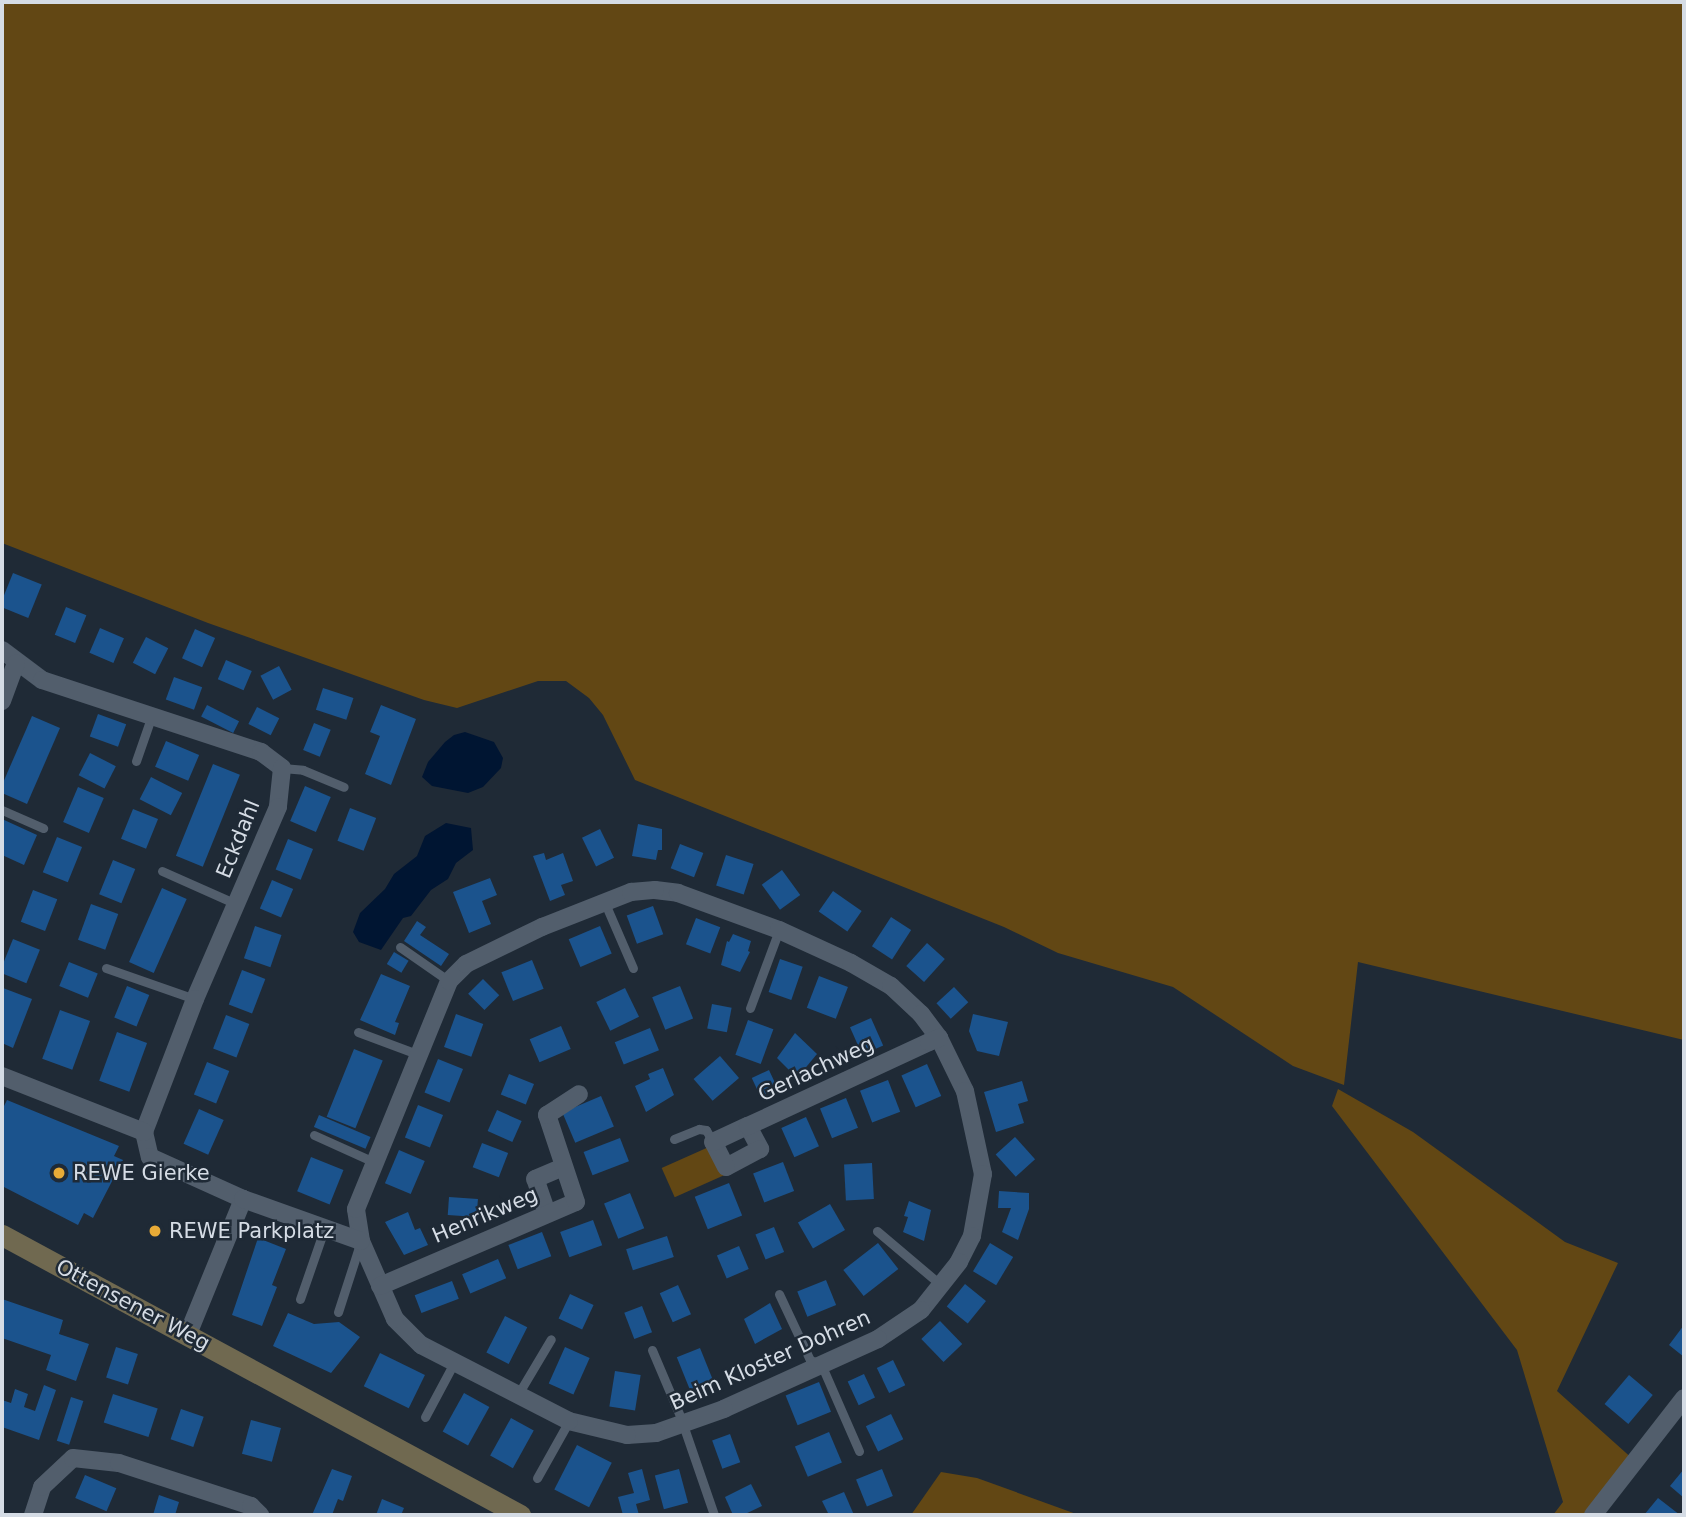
<!DOCTYPE html>
<html>
<head>
<meta charset="utf-8">
<style>
	body { margin:0 }
	#map { position:relative; width:1686px; height:1517px; overflow:hidden; background:#1f2a36; font-family:"DejaVu Sans",sans-serif }
	div>[style] { position:absolute }
	[style*='--x'] { left:calc(var(--x)*1px); top:calc(var(--y)*1px); width:calc(var(--w)*1px); rotate:calc(var(--a)*1deg) }
	.green>* { inset:0; background:#624714; transform-origin:0 0 }
	.water>* { inset:0; background:#001532 }
	.building>* { inset:0; background:#1b538d; transform-origin:0 0 }
	.lane>* { height:9px; margin:-4.5px; padding:0 4.5px; transform-origin:4.5px; border-radius:4.5px; background:#525e6c }
	.street>* { height:18px; margin:-9px; padding:0 9px; transform-origin:9px; border-radius:9px; background:#525e6c }
	.secondary>* { height:21px; margin:-10.5px; padding:0 10.5px; transform-origin:10.5px; border-radius:10.5px; background:#706950 }
	.dots>* { width:19px; height:19px; translate:-50% -50%; box-sizing:border-box; border:4px solid #1f2a36; border-radius:50% }
	span { translate:-50% -50%; white-space:nowrap; text-align:center; line-height:1.15; -webkit-text-stroke:5px #1f2a36; paint-order:stroke }
	.street-label { font-size:21px; color:#d5dce5 }
	.poi-label { font-size:21px; color:#d5dce5 }
	.left { translate:0 -50%; text-align:left }
	.frame { position:absolute; inset:0; border:4px solid #d5dce5; pointer-events:none }
</style>
</head>
<body>
<div id="map">
	<div class="green">
		<div style="clip-path:polygon(2px 2px,1684px 2px,1684px 1040px,1358px 962px,1344px 1085px,1293px 1066px,1173px 987px,1058px 953px,1004px 927px,635px 780px,603px 715px,589px 698px,566px 681px,538px 681px,457px 708px,424px 700px,208px 623px,2px 543px)"></div>
		<div style="clip-path:polygon(1338px 1089px,1413px 1132px,1565px 1242px,1618px 1263px,1557px 1391px,1635px 1461px,1593px 1515px,1553px 1515px,1563px 1502px,1517px 1350px,1332px 1106px)"></div>
		<div style="left:711px;top:1146px;width:32px;height:54px;rotate:66deg"></div>
		<div style="clip-path:polygon(941px 1472px,977px 1478px,1079px 1515px,911px 1515px)"></div>
	</div>
	<div class="water">
		<div style="clip-path:polygon(465px 732px,494px 742px,503px 758px,501px 768px,483px 787px,468px 793px,432px 786px,422px 777px,428px 762px,445px 742px,454px 735px)"></div>
		<div style="clip-path:polygon(446px 823px,471px 828px,473px 850px,456px 863px,448px 879px,431px 890px,411px 916px,403px 918px,381px 950px,359px 942px,353px 932px,360px 913px,385px 889px,394px 874px,417px 856px,425px 836px)"></div>
	</div>
	<div class="building">
		<div style="left:13px;top:573px;width:31px;height:36px;rotate:22deg"></div>
		<div style="left:66px;top:607px;width:22px;height:30px;rotate:22deg"></div>
		<div style="left:100px;top:628px;width:26px;height:27px;rotate:23deg"></div>
		<div style="left:195px;top:629px;width:22px;height:32px;rotate:24deg"></div>
		<div style="left:146px;top:637px;width:25px;height:29px;rotate:27deg"></div>
		<div style="left:226px;top:660px;width:28px;height:21px;rotate:23deg"></div>
		<div style="left:279px;top:666px;width:27px;height:21px;rotate:62deg"></div>
		<div style="left:174px;top:677px;width:30px;height:24px;rotate:20deg"></div>
		<div style="left:323px;top:688px;width:32px;height:23px;rotate:18deg"></div>
		<div style="left:207px;top:705px;width:36px;height:13px;rotate:27deg"></div>
		<div style="clip-path:polygon(381px 705px,416px 719px,391px 785px,365px 774px,380px 736px,370px 732px)"></div>
		<div style="left:257px;top:707px;width:25px;height:19px;rotate:27deg"></div>
		<div style="left:98px;top:714px;width:30px;height:24px;rotate:20deg"></div>
		<div style="clip-path:polygon(32px 716px,60px 728px,27px 804px,2px 793px,2px 785px)"></div>
		<div style="left:314px;top:723px;width:18px;height:29px;rotate:22deg"></div>
		<div style="left:166px;top:741px;width:36px;height:28px;rotate:23deg"></div>
		<div style="left:90px;top:753px;width:29px;height:25px;rotate:27deg"></div>
		<div style="left:213px;top:764px;width:29px;height:99px;rotate:22deg"></div>
		<div style="left:151px;top:777px;width:35px;height:25px;rotate:27deg"></div>
		<div style="left:305px;top:786px;width:28px;height:38px;rotate:23deg"></div>
		<div style="left:78px;top:787px;width:28px;height:38px;rotate:23deg"></div>
		<div style="left:350px;top:808px;width:28px;height:35px;rotate:21deg"></div>
		<div style="left:133px;top:809px;width:27px;height:32px;rotate:22deg"></div>
		<div style="clip-path:polygon(2px 819px,37px 835px,24px 865px,2px 855px)"></div>
		<div style="clip-path:polygon(638px 824px,662px 829px,662px 850px,658px 850px,656px 860px,632px 856px)"></div>
		<div style="left:600px;top:829px;width:32px;height:20px;rotate:64deg"></div>
		<div style="left:57px;top:837px;width:27px;height:38px;rotate:22deg"></div>
		<div style="left:288px;top:839px;width:27px;height:33px;rotate:22deg"></div>
		<div style="left:680px;top:844px;width:25px;height:26px;rotate:21deg"></div>
		<div style="clip-path:polygon(544px 853px,546px 860px,563px 853px,573px 881px,561px 885px,565px 895px,550px 901px,533px 856px)"></div>
		<div style="left:726px;top:855px;width:29px;height:32px;rotate:18deg"></div>
		<div style="left:113px;top:860px;width:24px;height:37px;rotate:22deg"></div>
		<div style="left:782px;top:870px;width:31px;height:25px;rotate:54deg"></div>
		<div style="clip-path:polygon(490px 878px,497px 895px,482px 901px,491px 924px,469px 933px,453px 892px)"></div>
		<div style="left:272px;top:880px;width:23px;height:31px;rotate:23deg"></div>
		<div style="left:162px;top:888px;width:27px;height:81px;rotate:24deg"></div>
		<div style="left:33px;top:890px;width:26px;height:34px;rotate:21deg"></div>
		<div style="left:833px;top:891px;width:35px;height:25px;rotate:35deg"></div>
		<div style="left:91px;top:904px;width:29px;height:38px;rotate:20deg"></div>
		<div style="left:653px;top:906px;width:30px;height:28px;rotate:70deg"></div>
		<div style="left:891px;top:917px;width:24px;height:35px;rotate:33deg"></div>
		<div style="left:696px;top:918px;width:26px;height:28px;rotate:21deg"></div>
		<div style="clip-path:polygon(417px 921px,426px 927px,420px 935px,449px 954px,441px 966px,404px 941px)"></div>
		<div style="left:255px;top:926px;width:28px;height:34px;rotate:19deg"></div>
		<div style="left:600px;top:926px;width:30px;height:34px;rotate:67deg"></div>
		<div style="clip-path:polygon(733px 934px,751px 941px,748px 951px,750px 952px,740px 972px,721px 965px,727px 941px,729px 942px)"></div>
		<div style="left:13px;top:939px;width:29px;height:36px;rotate:22deg"></div>
		<div style="left:927px;top:943px;width:24px;height:31px;rotate:42deg"></div>
		<div style="left:394px;top:952px;width:17px;height:14px;rotate:31deg"></div>
		<div style="left:780px;top:959px;width:24px;height:35px;rotate:19deg"></div>
		<div style="left:532px;top:960px;width:31px;height:33px;rotate:68deg"></div>
		<div style="left:69px;top:962px;width:31px;height:26px;rotate:22deg"></div>
		<div style="left:242px;top:970px;width:25px;height:37px;rotate:21deg"></div>
		<div style="clip-path:polygon(381px 974px,410px 986px,395px 1022px,399px 1023px,395px 1035px,360px 1020px)"></div>
		<div style="left:819px;top:976px;width:31px;height:34px;rotate:21deg"></div>
		<div style="left:483px;top:979px;width:23px;height:21px;rotate:45deg"></div>
		<div style="left:127px;top:986px;width:24px;height:34px;rotate:22deg"></div>
		<div style="left:680px;top:986px;width:35px;height:30px;rotate:68deg"></div>
		<div style="left:954px;top:987px;width:21px;height:24px;rotate:47deg"></div>
		<div style="clip-path:polygon(3px 988px,32px 999px,13px 1048px,2px 1043px)"></div>
		<div style="left:625px;top:988px;width:32px;height:32px;rotate:64deg"></div>
		<div style="left:712px;top:1004px;width:20px;height:25px;rotate:11deg"></div>
		<div style="left:60px;top:1010px;width:32px;height:52px;rotate:20deg"></div>
		<div style="left:456px;top:1014px;width:29px;height:35px;rotate:20deg"></div>
		<div style="clip-path:polygon(973px 1014px,1008px 1022px,999px 1056px,977px 1051px,969px 1031px)"></div>
		<div style="left:226px;top:1015px;width:25px;height:36px;rotate:21deg"></div>
		<div style="left:871px;top:1018px;width:30px;height:23px;rotate:66deg"></div>
		<div style="left:748px;top:1020px;width:27px;height:37px;rotate:20deg"></div>
		<div style="left:561px;top:1026px;width:25px;height:34px;rotate:67deg"></div>
		<div style="left:650px;top:1028px;width:24px;height:38px;rotate:68deg"></div>
		<div style="left:117px;top:1032px;width:32px;height:52px;rotate:20deg"></div>
		<div style="clip-path:polygon(795px 1033px,817px 1054px,797px 1078px,777px 1058px)"></div>
		<div style="left:354px;top:1049px;width:31px;height:73px;rotate:22deg"></div>
		<div style="left:720px;top:1056px;width:29px;height:35px;rotate:49deg"></div>
		<div style="left:438px;top:1059px;width:27px;height:36px;rotate:22deg"></div>
		<div style="left:207px;top:1062px;width:24px;height:35px;rotate:22deg"></div>
		<div style="left:927px;top:1064px;width:35px;height:28px;rotate:66deg"></div>
		<div style="clip-path:polygon(663px 1068px,674px 1095px,646px 1112px,635px 1086px,650px 1079px,648px 1074px)"></div>
		<div style="left:769px;top:1070px;width:21px;height:19px;rotate:65deg"></div>
		<div style="left:509px;top:1074px;width:27px;height:22px;rotate:22deg"></div>
		<div style="left:888px;top:1080px;width:34px;height:30px;rotate:69deg"></div>
		<div style="clip-path:polygon(1022px 1081px,1028px 1101px,1018px 1104px,1024px 1123px,996px 1132px,984px 1092px)"></div>
		<div style="left:601px;top:1096px;width:33px;height:42px;rotate:67deg"></div>
		<div style="left:846px;top:1098px;width:32px;height:28px;rotate:68deg"></div>
		<div style="clip-path:polygon(7px 1100px,119px 1146px,114px 1156px,123px 1160px,93px 1218px,84px 1213px,78px 1225px,2px 1186px,2px 1110px)"></div>
		<div style="left:418px;top:1105px;width:27px;height:35px;rotate:22deg"></div>
		<div style="left:199px;top:1109px;width:27px;height:38px;rotate:24deg"></div>
		<div style="left:497px;top:1110px;width:27px;height:23px;rotate:24deg"></div>
		<div style="left:319px;top:1115px;width:56px;height:13px;rotate:23deg"></div>
		<div style="left:806px;top:1117px;width:32px;height:27px;rotate:66deg"></div>
		<div style="left:1015px;top:1137px;width:30px;height:26px;rotate:48deg"></div>
		<div style="left:620px;top:1138px;width:25px;height:39px;rotate:69deg"></div>
		<div style="left:482px;top:1143px;width:28px;height:26px;rotate:21deg"></div>
		<div style="left:399px;top:1150px;width:28px;height:36px;rotate:23deg"></div>
		<div style="left:311px;top:1157px;width:35px;height:37px;rotate:22deg"></div>
		<div style="left:783px;top:1162px;width:31px;height:32px;rotate:69deg"></div>
		<div style="left:872px;top:1163px;width:36px;height:28px;rotate:87deg"></div>
		<div style="left:729px;top:1183px;width:35px;height:37px;rotate:68deg"></div>
		<div style="clip-path:polygon(999px 1191px,1029px 1193px,1029px 1209px,1018px 1240px,1002px 1232px,1011px 1208px,998px 1208px)"></div>
		<div style="left:630px;top:1193px;width:38px;height:28px;rotate:68deg"></div>
		<div style="left:449px;top:1197px;width:29px;height:18px;rotate:4deg"></div>
		<div style="clip-path:polygon(909px 1201px,931px 1210px,924px 1241px,903px 1232px,908px 1217px,904px 1216px)"></div>
		<div style="left:830px;top:1204px;width:30px;height:37px;rotate:60deg"></div>
		<div style="clip-path:polygon(408px 1212px,415px 1230px,420px 1228px,428px 1245px,404px 1255px,385px 1222px)"></div>
		<div style="left:593px;top:1220px;width:27px;height:35px;rotate:70deg"></div>
		<div style="left:774px;top:1227px;width:27px;height:20px;rotate:68deg"></div>
		<div style="left:542px;top:1232px;width:26px;height:36px;rotate:69deg"></div>
		<div style="left:667px;top:1236px;width:22px;height:43px;rotate:72deg"></div>
		<div style="clip-path:polygon(258px 1238px,286px 1249px,272px 1285px,277px 1287px,262px 1326px,232px 1315px)"></div>
		<div style="left:878px;top:1243px;width:33px;height:44px;rotate:52deg"></div>
		<div style="left:990px;top:1243px;width:27px;height:33px;rotate:31deg"></div>
		<div style="left:739px;top:1246px;width:25px;height:24px;rotate:67deg"></div>
		<div style="left:498px;top:1259px;width:21px;height:39px;rotate:67deg"></div>
		<div style="left:826px;top:1280px;width:27px;height:31px;rotate:68deg"></div>
		<div style="left:452px;top:1281px;width:19px;height:40px;rotate:69deg"></div>
		<div style="left:965px;top:1284px;width:27px;height:29px;rotate:39deg"></div>
		<div style="left:678px;top:1285px;width:32px;height:20px;rotate:66deg"></div>
		<div style="left:570px;top:1294px;width:26px;height:27px;rotate:25deg"></div>
		<div style="clip-path:polygon(2px 1299px,63px 1320px,59px 1334px,89px 1344px,76px 1381px,46px 1370px,51px 1355px,2px 1338px)"></div>
		<div style="clip-path:polygon(770px 1303px,782px 1329px,755px 1344px,744px 1319px)"></div>
		<div style="left:642px;top:1306px;width:28px;height:19px;rotate:69deg"></div>
		<div style="clip-path:polygon(288px 1313px,314px 1324px,339px 1322px,360px 1337px,331px 1373px,273px 1346px)"></div>
		<div style="left:505px;top:1316px;width:25px;height:41px;rotate:27deg"></div>
		<div style="left:940px;top:1321px;width:32px;height:26px;rotate:46deg"></div>
		<div style="clip-path:polygon(1684px 1325px,1684px 1357px,1669px 1345px)"></div>
		<div style="left:116px;top:1347px;width:23px;height:32px;rotate:18deg"></div>
		<div style="left:565px;top:1347px;width:27px;height:40px;rotate:24deg"></div>
		<div style="left:700px;top:1348px;width:35px;height:25px;rotate:68deg"></div>
		<div style="left:380px;top:1353px;width:50px;height:37px;rotate:26deg"></div>
		<div style="left:893px;top:1360px;width:28px;height:18px;rotate:64deg"></div>
		<div style="left:615px;top:1371px;width:26px;height:36px;rotate:9deg"></div>
		<div style="left:864px;top:1374px;width:26px;height:18px;rotate:65deg"></div>
		<div style="left:1629px;top:1375px;width:31px;height:38px;rotate:40deg"></div>
		<div style="left:819px;top:1382px;width:32px;height:36px;rotate:68deg"></div>
		<div style="clip-path:polygon(44px 1385px,56px 1390px,39px 1440px,2px 1427px,2px 1400px,11px 1403px,15px 1389px,28px 1394px,24px 1407px,35px 1411px)"></div>
		<div style="left:464px;top:1393px;width:29px;height:44px;rotate:29deg"></div>
		<div style="left:113px;top:1394px;width:47px;height:30px;rotate:18deg"></div>
		<div style="left:71px;top:1397px;width:13px;height:46px;rotate:18deg"></div>
		<div style="left:181px;top:1409px;width:24px;height:32px;rotate:19deg"></div>
		<div style="left:891px;top:1414px;width:28px;height:28px;rotate:64deg"></div>
		<div style="left:511px;top:1418px;width:26px;height:43px;rotate:29deg"></div>
		<div style="left:251px;top:1420px;width:31px;height:35px;rotate:15deg"></div>
		<div style="left:829px;top:1432px;width:33px;height:37px;rotate:67deg"></div>
		<div style="left:730px;top:1434px;width:30px;height:19px;rotate:70deg"></div>
		<div style="left:577px;top:1445px;width:39px;height:50px;rotate:27deg"></div>
		<div style="clip-path:polygon(332px 1469px,352px 1476px,343px 1501px,338px 1499px,332px 1515px,312px 1515px)"></div>
		<div style="clip-path:polygon(642px 1469px,650px 1500px,636px 1504px,639px 1515px,623px 1515px,618px 1497px,634px 1493px,628px 1473px)"></div>
		<div style="left:679px;top:1469px;width:35px;height:25px;rotate:75deg"></div>
		<div style="left:882px;top:1469px;width:29px;height:28px;rotate:68deg"></div>
		<div style="clip-path:polygon(1684px 1469px,1684px 1498px,1670px 1486px)"></div>
		<div style="left:85px;top:1475px;width:34px;height:25px;rotate:23deg"></div>
		<div style="clip-path:polygon(751px 1484px,762px 1506px,743px 1515px,733px 1515px,725px 1497px)"></div>
		<div style="clip-path:polygon(844px 1492px,854px 1515px,829px 1515px,822px 1501px)"></div>
		<div style="clip-path:polygon(159px 1495px,179px 1502px,175px 1515px,153px 1515px)"></div>
		<div style="clip-path:polygon(1658px 1498px,1680px 1515px,1644px 1515px)"></div>
		<div style="clip-path:polygon(382px 1499px,404px 1508px,401px 1515px,376px 1515px)"></div>
	</div>
	<div class="lane">
		<div style="--x:136;--y:761;--w:46;--a:-70.8"></div>
		<div style="--x:282;--y:768;--w:21;--a:5"></div>
		<div style="--x:303;--y:770;--w:44;--a:22.5"></div>
		<div style="--x:2;--y:810;--w:45;--a:23.7"></div>
		<div style="--x:162;--y:871;--w:81;--a:24"></div>
		<div style="--x:604;--y:901;--w:73;--a:66.6"></div>
		<div style="--x:400;--y:947;--w:60;--a:34.8"></div>
		<div style="--x:106;--y:968;--w:94;--a:19.2"></div>
		<div style="--x:750;--y:1008;--w:83;--a:-69.6"></div>
		<div style="--x:358;--y:1032;--w:63;--a:20.4"></div>
		<div style="--x:314;--y:1135;--w:66;--a:24.2"></div>
		<div style="--x:674;--y:1139;--w:27;--a:-22"></div>
		<div style="--x:699;--y:1129;--w:7;--a:8"></div>
		<div style="--x:706;--y:1130;--w:14;--a:60"></div>
		<div style="--x:877;--y:1231;--w:85;--a:40.2"></div>
		<div style="--x:779;--y:1294;--w:73;--a:64.8"></div>
		<div style="--x:810;--y:1360;--w:12;--a:20"></div>
		<div style="--x:821;--y:1364;--w:95;--a:66.4"></div>
		<div style="--x:300;--y:1299;--w:76;--a:-70.9"></div>
		<div style="--x:338;--y:1312;--w:71;--a:-72.1"></div>
		<div style="--x:652;--y:1350;--w:72;--a:67"></div>
		<div style="--x:680;--y:1416;--w:105;--a:71"></div>
		<div style="--x:517;--y:1396;--w:66;--a:-59.2"></div>
		<div style="--x:425;--y:1417;--w:61;--a:-61.8"></div>
		<div style="--x:537;--y:1478;--w:65;--a:-60.7"></div>
	</div>
	<div class="street">
		<div style="--x:2;--y:650;--w:50;--a:36.9"></div>
		<div style="--x:42;--y:680;--w:231;--a:18.2"></div>
		<div style="--x:261;--y:752;--w:26;--a:37"></div>
		<div style="--x:282;--y:768;--w:39;--a:96"></div>
		<div style="--x:278;--y:807;--w:209;--a:113.4"></div>
		<div style="--x:195;--y:999;--w:142;--a:111"></div>
		<div style="--x:144;--y:1132;--w:26;--a:77"></div>
		<div style="--x:150;--y:1157;--w:102;--a:24.3"></div>
		<div style="--x:2;--y:701;--w:40;--a:-69.8"></div>
		<div style="--x:655;--y:890;--w:23;--a:7"></div>
		<div style="--x:678;--y:893;--w:108;--a:20.1"></div>
		<div style="--x:779;--y:930;--w:79;--a:24.6"></div>
		<div style="--x:851;--y:963;--w:46;--a:29.9"></div>
		<div style="--x:891;--y:986;--w:41;--a:43"></div>
		<div style="--x:921;--y:1014;--w:30;--a:53"></div>
		<div style="--x:939;--y:1038;--w:59;--a:63.9"></div>
		<div style="--x:965;--y:1091;--w:85;--a:77.8"></div>
		<div style="--x:983;--y:1174;--w:63;--a:100.1"></div>
		<div style="--x:972;--y:1236;--w:29;--a:117"></div>
		<div style="--x:959;--y:1262;--w:61;--a:128.4"></div>
		<div style="--x:921;--y:1310;--w:52;--a:146"></div>
		<div style="--x:878;--y:1339;--w:169;--a:155.6"></div>
		<div style="--x:724;--y:1409;--w:72;--a:160.6"></div>
		<div style="--x:656;--y:1433;--w:29;--a:176"></div>
		<div style="--x:627;--y:1435;--w:60;--a:-166.4"></div>
		<div style="--x:569;--y:1421;--w:166;--a:-152.8"></div>
		<div style="--x:421;--y:1345;--w:37;--a:-135"></div>
		<div style="--x:395;--y:1319;--w:85;--a:-113.6"></div>
		<div style="--x:361;--y:1241;--w:32;--a:-99"></div>
		<div style="--x:356;--y:1209;--w:246;--a:-67.8"></div>
		<div style="--x:449;--y:981;--w:24;--a:-45"></div>
		<div style="--x:466;--y:964;--w:85;--a:-26"></div>
		<div style="--x:542;--y:927;--w:96;--a:-21.5"></div>
		<div style="--x:631;--y:892;--w:24;--a:-5"></div>
		<div style="--x:2;--y:1076;--w:153;--a:21.5"></div>
		<div style="--x:748;--y:1126;--w:26;--a:62"></div>
		<div style="--x:760;--y:1149;--w:38;--a:152"></div>
		<div style="--x:726;--y:1167;--w:28;--a:-117"></div>
		<div style="--x:713;--y:1142;--w:38;--a:-25"></div>
		<div style="--x:748;--y:1126;--w:200;--a:-24.9"></div>
		<div style="--x:929;--y:1042;--w:11;--a:-22"></div>
		<div style="--x:547;--y:1213;--w:36;--a:-109"></div>
		<div style="--x:535;--y:1179;--w:30;--a:-23"></div>
		<div style="--x:380;--y:1286;--w:213;--a:-23.2"></div>
		<div style="--x:576;--y:1202;--w:92;--a:-108.4"></div>
		<div style="--x:547;--y:1115;--w:38;--a:-33"></div>
		<div style="--x:188;--y:1334;--w:146;--a:-67.8"></div>
		<div style="--x:243;--y:1199;--w:125;--a:19.6"></div>
		<div style="--x:33;--y:1515;--w:29;--a:-72"></div>
		<div style="--x:42;--y:1487;--w:42;--a:-43.1"></div>
		<div style="--x:73;--y:1458;--w:46;--a:6.2"></div>
		<div style="--x:119;--y:1463;--w:139;--a:18"></div>
		<div style="--x:251;--y:1506;--w:13;--a:45"></div>
		<div style="--x:1593;--y:1515;--w:148;--a:-52.1"></div>
	</div>
	<div class="secondary">
		<div style="--x:2;--y:1235;--w:589;--a:28.39"></div>
	</div>
	<div class="dots">
		<div style="left:59px;top:1173px;background:#e8ab37"></div>
		<div style="left:155px;top:1231px;background:#e8ab37"></div>
	</div>
	<div class="street-label">
		<span style="left:238px;top:839px;rotate:-68deg">Eckdahl</span>
		<span style="left:816px;top:1069px;rotate:-25deg">Gerlachweg</span>
		<span style="left:485px;top:1215px;rotate:-23deg">Henrikweg</span>
		<span style="left:133px;top:1305px;rotate:28deg">Ottensener Weg</span>
		<span style="left:770px;top:1360px;rotate:-24deg">Beim Kloster Dohren</span>
	</div>
	<div class="poi-label">
		<span class="left" style="left:73px;top:1173px">REWE Gierke</span>
		<span class="left" style="left:169px;top:1231px">REWE Parkplatz</span>
	</div>
	<div class="frame"></div>
</div>
</body>
</html>
